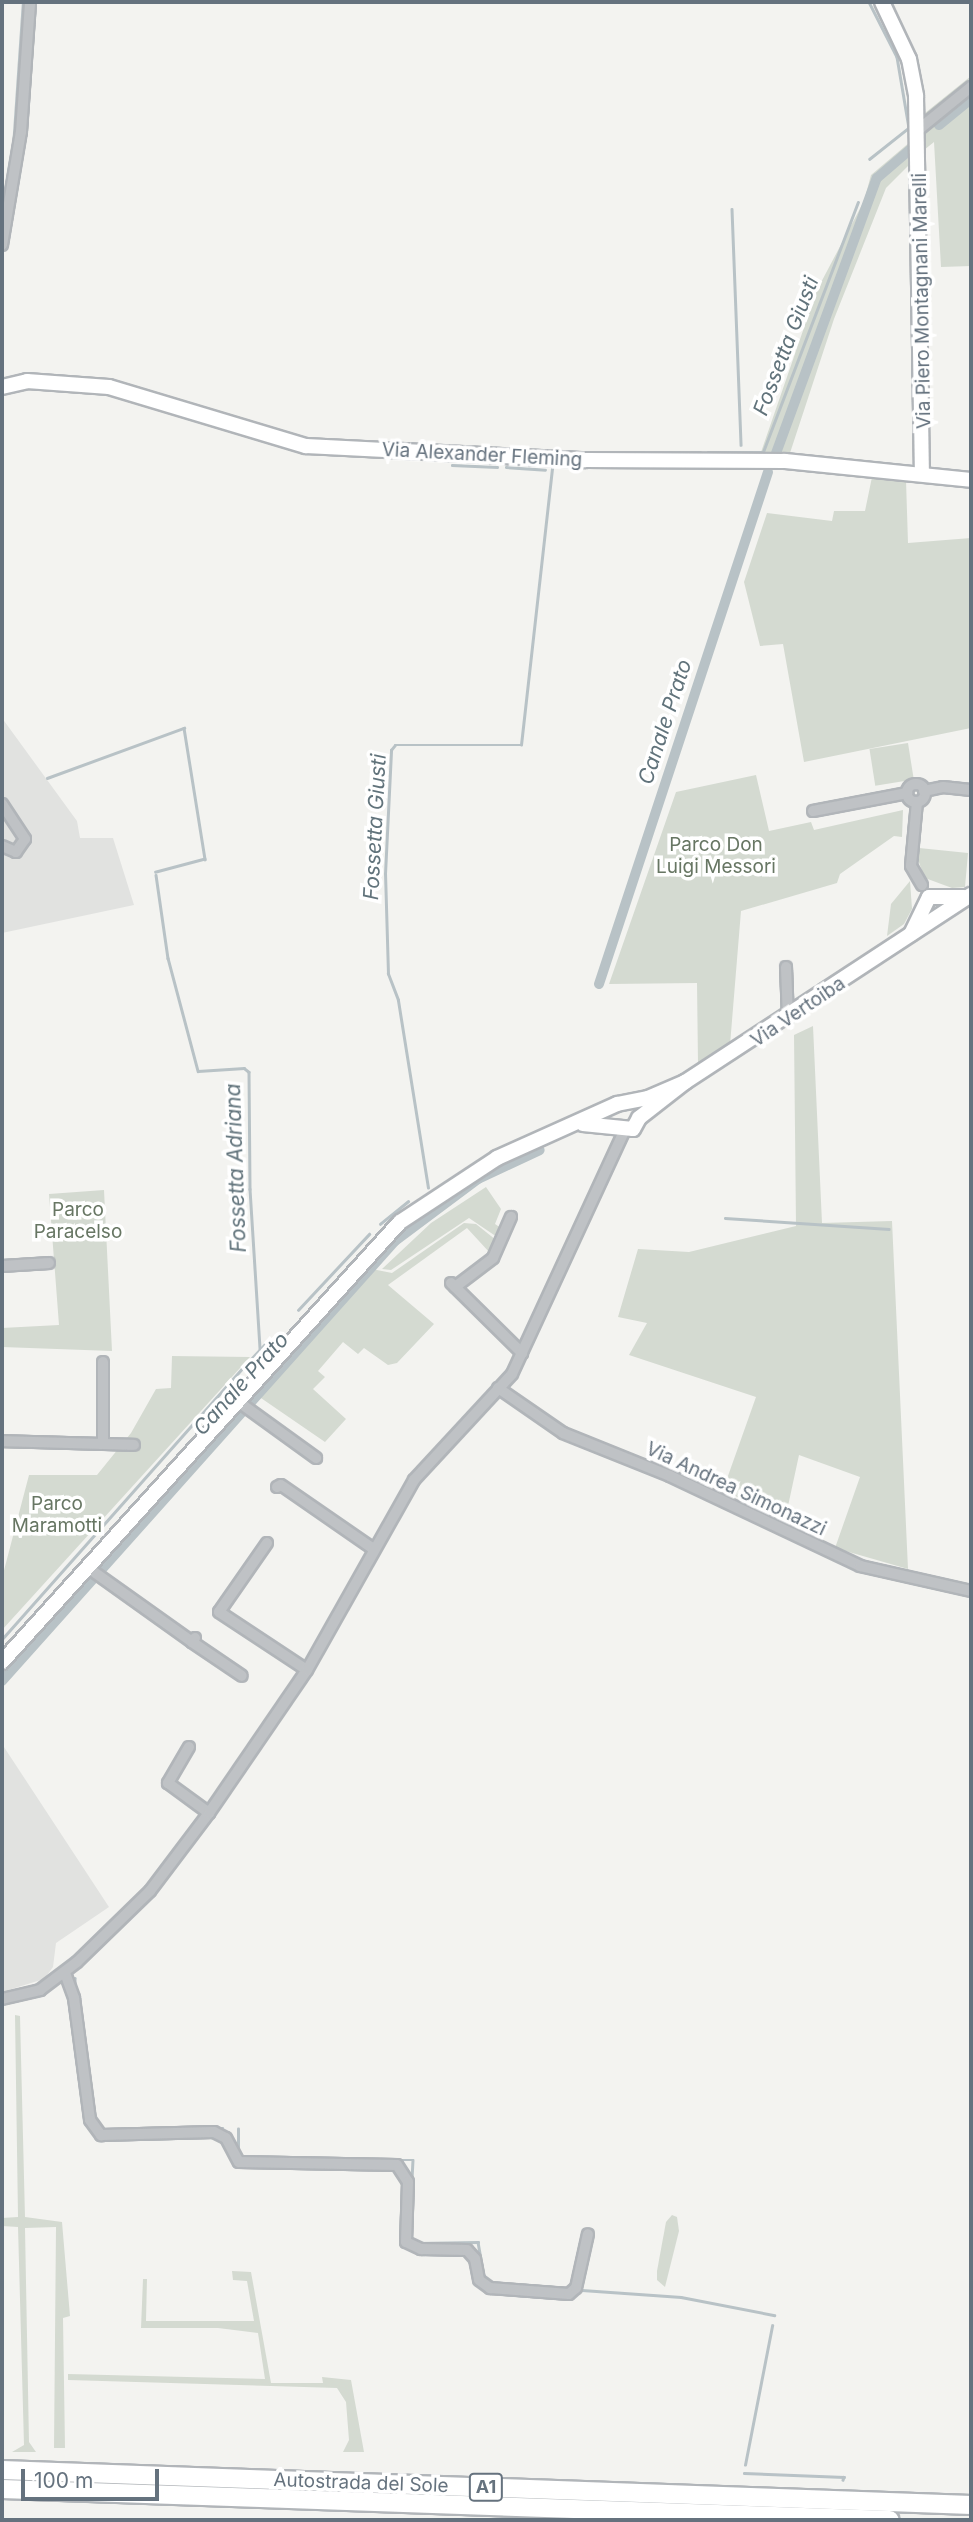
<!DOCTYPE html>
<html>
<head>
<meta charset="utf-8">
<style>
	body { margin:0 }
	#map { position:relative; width:973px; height:2522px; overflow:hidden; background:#f3f3f0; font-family:Inter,sans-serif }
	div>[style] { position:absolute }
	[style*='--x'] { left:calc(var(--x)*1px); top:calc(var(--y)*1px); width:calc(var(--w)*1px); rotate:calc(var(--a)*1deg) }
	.built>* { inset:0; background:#e1e2e0 }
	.green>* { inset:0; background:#d4dad1; transform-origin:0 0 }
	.stream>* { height:2.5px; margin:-1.25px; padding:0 1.25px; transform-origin:1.25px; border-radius:1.25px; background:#b8c2c6 }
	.canal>* { height:10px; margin:-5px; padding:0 5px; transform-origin:5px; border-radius:5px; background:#b8c2c6 }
	.roads { filter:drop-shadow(2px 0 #b1b5b9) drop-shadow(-2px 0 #b1b5b9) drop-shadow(0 2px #b1b5b9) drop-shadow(0 -2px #b1b5b9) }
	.street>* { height:10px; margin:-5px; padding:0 5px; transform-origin:5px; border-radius:5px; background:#bfc2c5 }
	.street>.ring { margin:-5px; padding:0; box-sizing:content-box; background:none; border:10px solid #bfc2c5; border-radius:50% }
	.secondary>* { height:14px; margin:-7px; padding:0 7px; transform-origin:7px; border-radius:7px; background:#fff }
	.highway>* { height:18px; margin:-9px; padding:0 9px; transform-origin:9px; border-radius:9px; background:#fff }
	span { translate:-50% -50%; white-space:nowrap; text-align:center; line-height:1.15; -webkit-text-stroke:7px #fff; paint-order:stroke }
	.shield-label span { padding:2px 5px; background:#fff; border:2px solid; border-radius:5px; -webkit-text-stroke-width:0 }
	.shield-label { font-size:18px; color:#65727e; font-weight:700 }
	.street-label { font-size:19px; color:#65727e }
	.park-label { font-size:19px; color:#677663 }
	.water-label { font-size:21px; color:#61737b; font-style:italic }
	.frame { position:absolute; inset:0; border:4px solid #65727e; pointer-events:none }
	.scale { position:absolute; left:21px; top:2469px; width:138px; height:32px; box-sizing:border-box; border:4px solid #65727e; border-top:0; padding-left:9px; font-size:21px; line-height:24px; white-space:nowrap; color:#65727e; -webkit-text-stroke:5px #fff; paint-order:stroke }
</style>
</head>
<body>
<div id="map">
	<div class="built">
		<div style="clip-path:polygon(2px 718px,77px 821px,80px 838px,113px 838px,134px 905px,2px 933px)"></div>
		<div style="clip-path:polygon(2px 1744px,109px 1907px,56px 1943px,53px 1967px,44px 1979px,2px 1992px)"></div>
	</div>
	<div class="green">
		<div style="clip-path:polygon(971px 76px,971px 266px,941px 267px,934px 142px,919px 154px,925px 113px)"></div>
		<div style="clip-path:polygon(910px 142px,913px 344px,909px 165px,886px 188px,834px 319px,789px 456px,760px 455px,817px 290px,864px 201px,871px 175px)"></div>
		<div style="clip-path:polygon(872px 477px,906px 480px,908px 543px,971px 538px,971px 728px,804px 762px,783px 644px,760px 646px,744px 582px,767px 513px,832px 521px,834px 511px,865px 511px)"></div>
		<div style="left:908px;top:743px;width:37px;height:39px;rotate:81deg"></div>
		<div style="clip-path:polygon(756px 775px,769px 831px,811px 822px,814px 830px,903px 810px,902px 837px,894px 836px,840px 874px,837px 883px,741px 911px,730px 1045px,698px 1064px,697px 983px,609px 984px,676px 792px)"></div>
		<div style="clip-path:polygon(919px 848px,968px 853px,965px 887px,952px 888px,925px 878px,918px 860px)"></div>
		<div style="clip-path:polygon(910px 881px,912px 909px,904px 924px,887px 936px,891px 904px)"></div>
		<div style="clip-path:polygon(813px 1026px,822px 1223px,892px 1221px,908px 1569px,835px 1548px,860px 1477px,799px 1455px,785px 1520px,723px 1490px,756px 1397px,629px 1355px,647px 1323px,618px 1317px,638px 1249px,689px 1252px,796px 1226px,794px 1035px)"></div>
		<div style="clip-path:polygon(486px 1187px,501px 1209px,495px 1224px,501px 1228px,497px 1237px,469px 1218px,391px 1270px,382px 1269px,431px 1223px)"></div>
		<div style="clip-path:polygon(104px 1190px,112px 1351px,2px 1347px,2px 1328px,59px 1325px,49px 1194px)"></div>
		<div style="clip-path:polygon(464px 1223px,476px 1224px,496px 1240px,490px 1253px,467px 1228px,388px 1285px,434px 1324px,397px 1363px,388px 1365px,364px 1348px,358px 1354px,343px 1342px,318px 1371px,325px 1377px,313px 1389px,346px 1419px,325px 1442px,258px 1396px,370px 1271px,367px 1268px,392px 1273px)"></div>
		<div style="clip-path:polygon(172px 1356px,250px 1357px,2px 1630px,2px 1578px,29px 1475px,97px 1475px,131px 1433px,156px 1389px,171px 1388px)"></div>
		<div style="clip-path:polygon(15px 2015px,20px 2016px,25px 2217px,62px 2222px,70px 2316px,63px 2318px,65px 2448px,54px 2448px,56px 2227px,25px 2228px,29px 2442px,36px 2452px,12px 2452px,24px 2445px,18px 2227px,2px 2226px,2px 2218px,18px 2217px)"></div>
		<div style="clip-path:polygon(672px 2215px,677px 2217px,679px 2231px,665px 2287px,657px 2280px,657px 2271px,666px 2222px)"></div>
		<div style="clip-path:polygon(232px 2271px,251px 2272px,271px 2383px,323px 2383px,322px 2377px,351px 2380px,364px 2452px,343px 2452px,349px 2440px,346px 2402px,337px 2388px,68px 2380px,68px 2374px,265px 2379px,258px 2333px,218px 2328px,141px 2328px,143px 2279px,147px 2279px,146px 2321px,254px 2321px,247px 2281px,233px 2280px)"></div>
	</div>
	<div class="stream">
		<div style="--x:869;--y:2;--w:62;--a:63"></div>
		<div style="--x:897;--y:57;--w:72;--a:80.4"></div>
		<div style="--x:909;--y:128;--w:50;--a:141.5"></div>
		<div style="--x:2;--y:209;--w:63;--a:-79.9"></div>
		<div style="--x:13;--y:147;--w:145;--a:-86.1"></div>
		<div style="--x:732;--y:209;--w:236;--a:87.8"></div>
		<div style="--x:708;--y:452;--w:55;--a:0"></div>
		<div style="--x:763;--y:452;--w:267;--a:-69.2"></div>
		<div style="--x:648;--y:453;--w:52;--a:-1.1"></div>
		<div style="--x:452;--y:465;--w:45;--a:2.5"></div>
		<div style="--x:506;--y:467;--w:39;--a:4"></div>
		<div style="--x:47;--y:778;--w:146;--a:-20.1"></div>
		<div style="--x:184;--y:728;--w:133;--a:80.9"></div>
		<div style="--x:205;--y:859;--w:51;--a:165.1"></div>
		<div style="--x:156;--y:875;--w:84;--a:81.8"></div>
		<div style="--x:168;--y:958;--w:117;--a:75.1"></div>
		<div style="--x:198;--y:1071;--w:46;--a:-3.7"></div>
		<div style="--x:244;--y:1068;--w:6;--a:39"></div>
		<div style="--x:249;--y:1072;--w:117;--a:89.5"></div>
		<div style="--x:250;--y:1189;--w:161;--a:86.4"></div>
		<div style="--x:428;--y:1188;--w:190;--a:-99.1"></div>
		<div style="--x:398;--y:1000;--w:28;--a:-111"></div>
		<div style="--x:388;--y:974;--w:100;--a:-91.7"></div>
		<div style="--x:385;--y:874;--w:124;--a:-87.2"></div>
		<div style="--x:391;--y:750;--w:6;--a:-51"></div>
		<div style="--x:395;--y:745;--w:126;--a:0"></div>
		<div style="--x:521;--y:745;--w:280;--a:-83.6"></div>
		<div style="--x:725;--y:1218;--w:164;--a:3.8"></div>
		<div style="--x:380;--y:1224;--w:36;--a:-39"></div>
		<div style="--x:298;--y:1310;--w:104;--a:-46.9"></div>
		<div style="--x:251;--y:1359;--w:21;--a:-47"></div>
		<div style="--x:2;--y:1639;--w:366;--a:-48.4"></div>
		<div style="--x:75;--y:1978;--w:11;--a:90"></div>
		<div style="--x:213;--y:2128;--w:10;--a:0"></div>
		<div style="--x:238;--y:2150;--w:21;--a:-90"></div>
		<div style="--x:395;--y:2160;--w:18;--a:0"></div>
		<div style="--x:413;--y:2160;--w:22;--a:93"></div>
		<div style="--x:419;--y:2243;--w:59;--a:-1"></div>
		<div style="--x:478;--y:2242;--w:39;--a:80"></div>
		<div style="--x:498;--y:2284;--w:72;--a:3.2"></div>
		<div style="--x:582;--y:2290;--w:99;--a:4"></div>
		<div style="--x:681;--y:2297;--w:95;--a:11"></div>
		<div style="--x:745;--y:2465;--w:142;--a:-79"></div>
		<div style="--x:744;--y:2473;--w:100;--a:2.3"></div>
		<div style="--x:844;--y:2477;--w:3;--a:108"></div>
	</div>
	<div class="canal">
		<div style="--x:939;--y:125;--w:41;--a:-39.1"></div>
		<div style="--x:775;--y:456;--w:296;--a:-69.9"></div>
		<div style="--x:877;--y:178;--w:48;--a:-40.7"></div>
		<div style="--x:599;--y:984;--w:539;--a:-71.73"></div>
		<div style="--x:2;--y:1681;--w:590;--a:-48.23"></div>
		<div style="--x:395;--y:1241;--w:104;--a:-36.8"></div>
		<div style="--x:478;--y:1179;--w:68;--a:-25.1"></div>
	</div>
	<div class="roads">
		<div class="street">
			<div style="--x:918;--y:130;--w:68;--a:-39.1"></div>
			<div style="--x:2;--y:245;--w:115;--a:-80.5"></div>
			<div style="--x:21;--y:132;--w:130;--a:-86"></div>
			<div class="ring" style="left:907px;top:784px;width:8px;height:8px"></div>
			<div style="--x:924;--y:791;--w:19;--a:-12"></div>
			<div style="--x:943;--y:787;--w:28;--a:6"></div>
			<div style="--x:917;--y:802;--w:64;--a:95.4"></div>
			<div style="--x:911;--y:866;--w:22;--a:60"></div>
			<div style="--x:2;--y:804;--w:42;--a:56.7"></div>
			<div style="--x:25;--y:839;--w:16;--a:125"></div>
			<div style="--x:16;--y:852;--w:15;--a:-157"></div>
			<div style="--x:813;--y:811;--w:96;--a:-10.8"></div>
			<div style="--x:786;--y:967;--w:51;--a:87.8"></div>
			<div style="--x:2;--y:1266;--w:47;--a:-3.7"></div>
			<div style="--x:451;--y:1283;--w:100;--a:44.6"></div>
			<div style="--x:455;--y:1287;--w:48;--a:-37.3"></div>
			<div style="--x:493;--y:1258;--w:45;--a:-66.3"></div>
			<div style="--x:498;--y:1388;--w:79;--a:34.7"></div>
			<div style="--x:563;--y:1433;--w:115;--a:21.9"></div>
			<div style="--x:670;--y:1476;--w:210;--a:25.3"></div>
			<div style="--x:860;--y:1566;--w:114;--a:12.7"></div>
			<div style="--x:236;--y:1400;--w:99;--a:35.9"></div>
			<div style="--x:2;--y:1441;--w:132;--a:1.7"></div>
			<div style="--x:103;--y:1444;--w:82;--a:-90"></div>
			<div style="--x:277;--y:1487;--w:4;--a:-27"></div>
			<div style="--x:281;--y:1485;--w:111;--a:34.7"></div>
			<div style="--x:267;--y:1543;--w:84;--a:124.8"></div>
			<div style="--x:219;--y:1612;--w:105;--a:33.4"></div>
			<div style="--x:87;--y:1567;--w:129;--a:35.5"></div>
			<div style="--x:192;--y:1642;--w:5;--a:-53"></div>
			<div style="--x:192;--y:1642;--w:60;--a:34.2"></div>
			<div style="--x:189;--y:1747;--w:42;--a:120.3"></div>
			<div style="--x:168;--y:1783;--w:51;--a:36.2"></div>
			<div style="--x:65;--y:1973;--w:27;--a:70"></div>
			<div style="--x:74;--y:1998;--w:123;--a:82.5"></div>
			<div style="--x:90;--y:2120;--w:19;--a:54"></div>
			<div style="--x:101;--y:2135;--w:113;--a:-1.5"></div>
			<div style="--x:214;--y:2132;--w:13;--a:27"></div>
			<div style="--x:226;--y:2138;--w:27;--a:62"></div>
			<div style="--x:239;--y:2162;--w:158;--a:1.1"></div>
			<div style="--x:397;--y:2165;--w:20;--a:57"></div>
			<div style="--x:408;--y:2182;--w:60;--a:91.9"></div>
			<div style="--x:406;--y:2242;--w:17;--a:25"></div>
			<div style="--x:421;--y:2249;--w:46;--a:1.2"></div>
			<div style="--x:467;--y:2250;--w:12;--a:48"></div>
			<div style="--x:475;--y:2259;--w:21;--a:79"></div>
			<div style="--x:479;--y:2280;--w:14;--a:36"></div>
			<div style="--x:490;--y:2288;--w:79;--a:4.3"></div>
			<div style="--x:569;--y:2294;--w:9;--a:-41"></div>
			<div style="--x:576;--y:2288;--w:55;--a:-77.5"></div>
			<div style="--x:2;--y:1999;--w:39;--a:-13"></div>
			<div style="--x:40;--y:1990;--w:46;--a:-37.1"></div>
			<div style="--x:77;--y:1962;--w:102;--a:-44.2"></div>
			<div style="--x:150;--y:1891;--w:98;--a:-52.9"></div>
			<div style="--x:209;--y:1813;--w:173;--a:-55.6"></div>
			<div style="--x:307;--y:1670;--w:218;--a:-60.6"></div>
			<div style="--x:414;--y:1480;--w:144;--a:-47.2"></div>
			<div style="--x:512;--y:1374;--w:267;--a:-65.2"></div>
		</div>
		<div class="secondary">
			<div style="--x:882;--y:2;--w:63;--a:64.7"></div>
			<div style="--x:909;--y:59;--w:38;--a:79"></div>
			<div style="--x:916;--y:96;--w:375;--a:89.1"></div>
			<div style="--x:2;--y:387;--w:26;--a:-13"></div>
			<div style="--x:27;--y:381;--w:82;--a:4.2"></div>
			<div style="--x:109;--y:387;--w:206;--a:16.7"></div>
			<div style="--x:306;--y:446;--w:280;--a:2.9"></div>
			<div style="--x:586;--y:460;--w:199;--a:0.3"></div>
			<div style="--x:785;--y:461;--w:187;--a:5.8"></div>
			<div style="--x:911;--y:934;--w:41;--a:-64.1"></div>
			<div style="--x:929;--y:897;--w:35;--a:0"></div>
			<div style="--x:583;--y:1124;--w:50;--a:5.7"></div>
			<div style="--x:633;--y:1129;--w:13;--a:-61"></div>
			<div style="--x:639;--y:1118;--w:58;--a:-38"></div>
			<div style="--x:685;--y:1082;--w:342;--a:-33.2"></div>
			<div style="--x:2;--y:1662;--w:593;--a:-47.87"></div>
			<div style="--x:400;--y:1222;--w:116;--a:-33.4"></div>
			<div style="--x:497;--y:1158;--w:132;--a:-24.2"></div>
			<div style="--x:617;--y:1104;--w:32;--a:-11"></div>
			<div style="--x:648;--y:1098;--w:40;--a:-23.4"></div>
		</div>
		<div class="highway">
			<div style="--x:2;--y:2470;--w:970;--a:2.07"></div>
			<div style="--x:2;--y:2489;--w:888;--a:2"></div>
		</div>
	</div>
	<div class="shield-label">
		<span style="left:486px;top:2487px">A1</span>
	</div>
	<div class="street-label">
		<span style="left:922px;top:301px;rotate:-91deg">Via Piero Montagnani Marelli</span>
		<span style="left:482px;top:455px;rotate:3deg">Via Alexander Fleming</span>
		<span style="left:798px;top:1012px;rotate:-34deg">Via Vertoiba</span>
		<span style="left:736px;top:1489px;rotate:25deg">Via Andrea Simonazzi</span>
		<span style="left:361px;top:2483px;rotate:2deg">Autostrada del Sole</span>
	</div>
	<div class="park-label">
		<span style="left:716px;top:856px">Parco Don<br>Luigi Messori</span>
		<span style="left:78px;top:1221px">Parco<br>Paracelso</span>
		<span style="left:57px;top:1515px">Parco<br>Maramotti</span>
	</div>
	<div class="water-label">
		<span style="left:786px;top:346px;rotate:-69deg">Fossetta Giusti</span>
		<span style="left:665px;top:722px;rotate:-72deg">Canale Prato</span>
		<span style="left:375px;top:827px;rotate:-87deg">Fossetta Giusti</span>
		<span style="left:236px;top:1168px;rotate:-92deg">Fossetta Adriana</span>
		<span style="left:241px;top:1384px;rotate:-48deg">Canale Prato</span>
	</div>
	<div class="frame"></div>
	<div class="scale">100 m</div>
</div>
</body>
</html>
